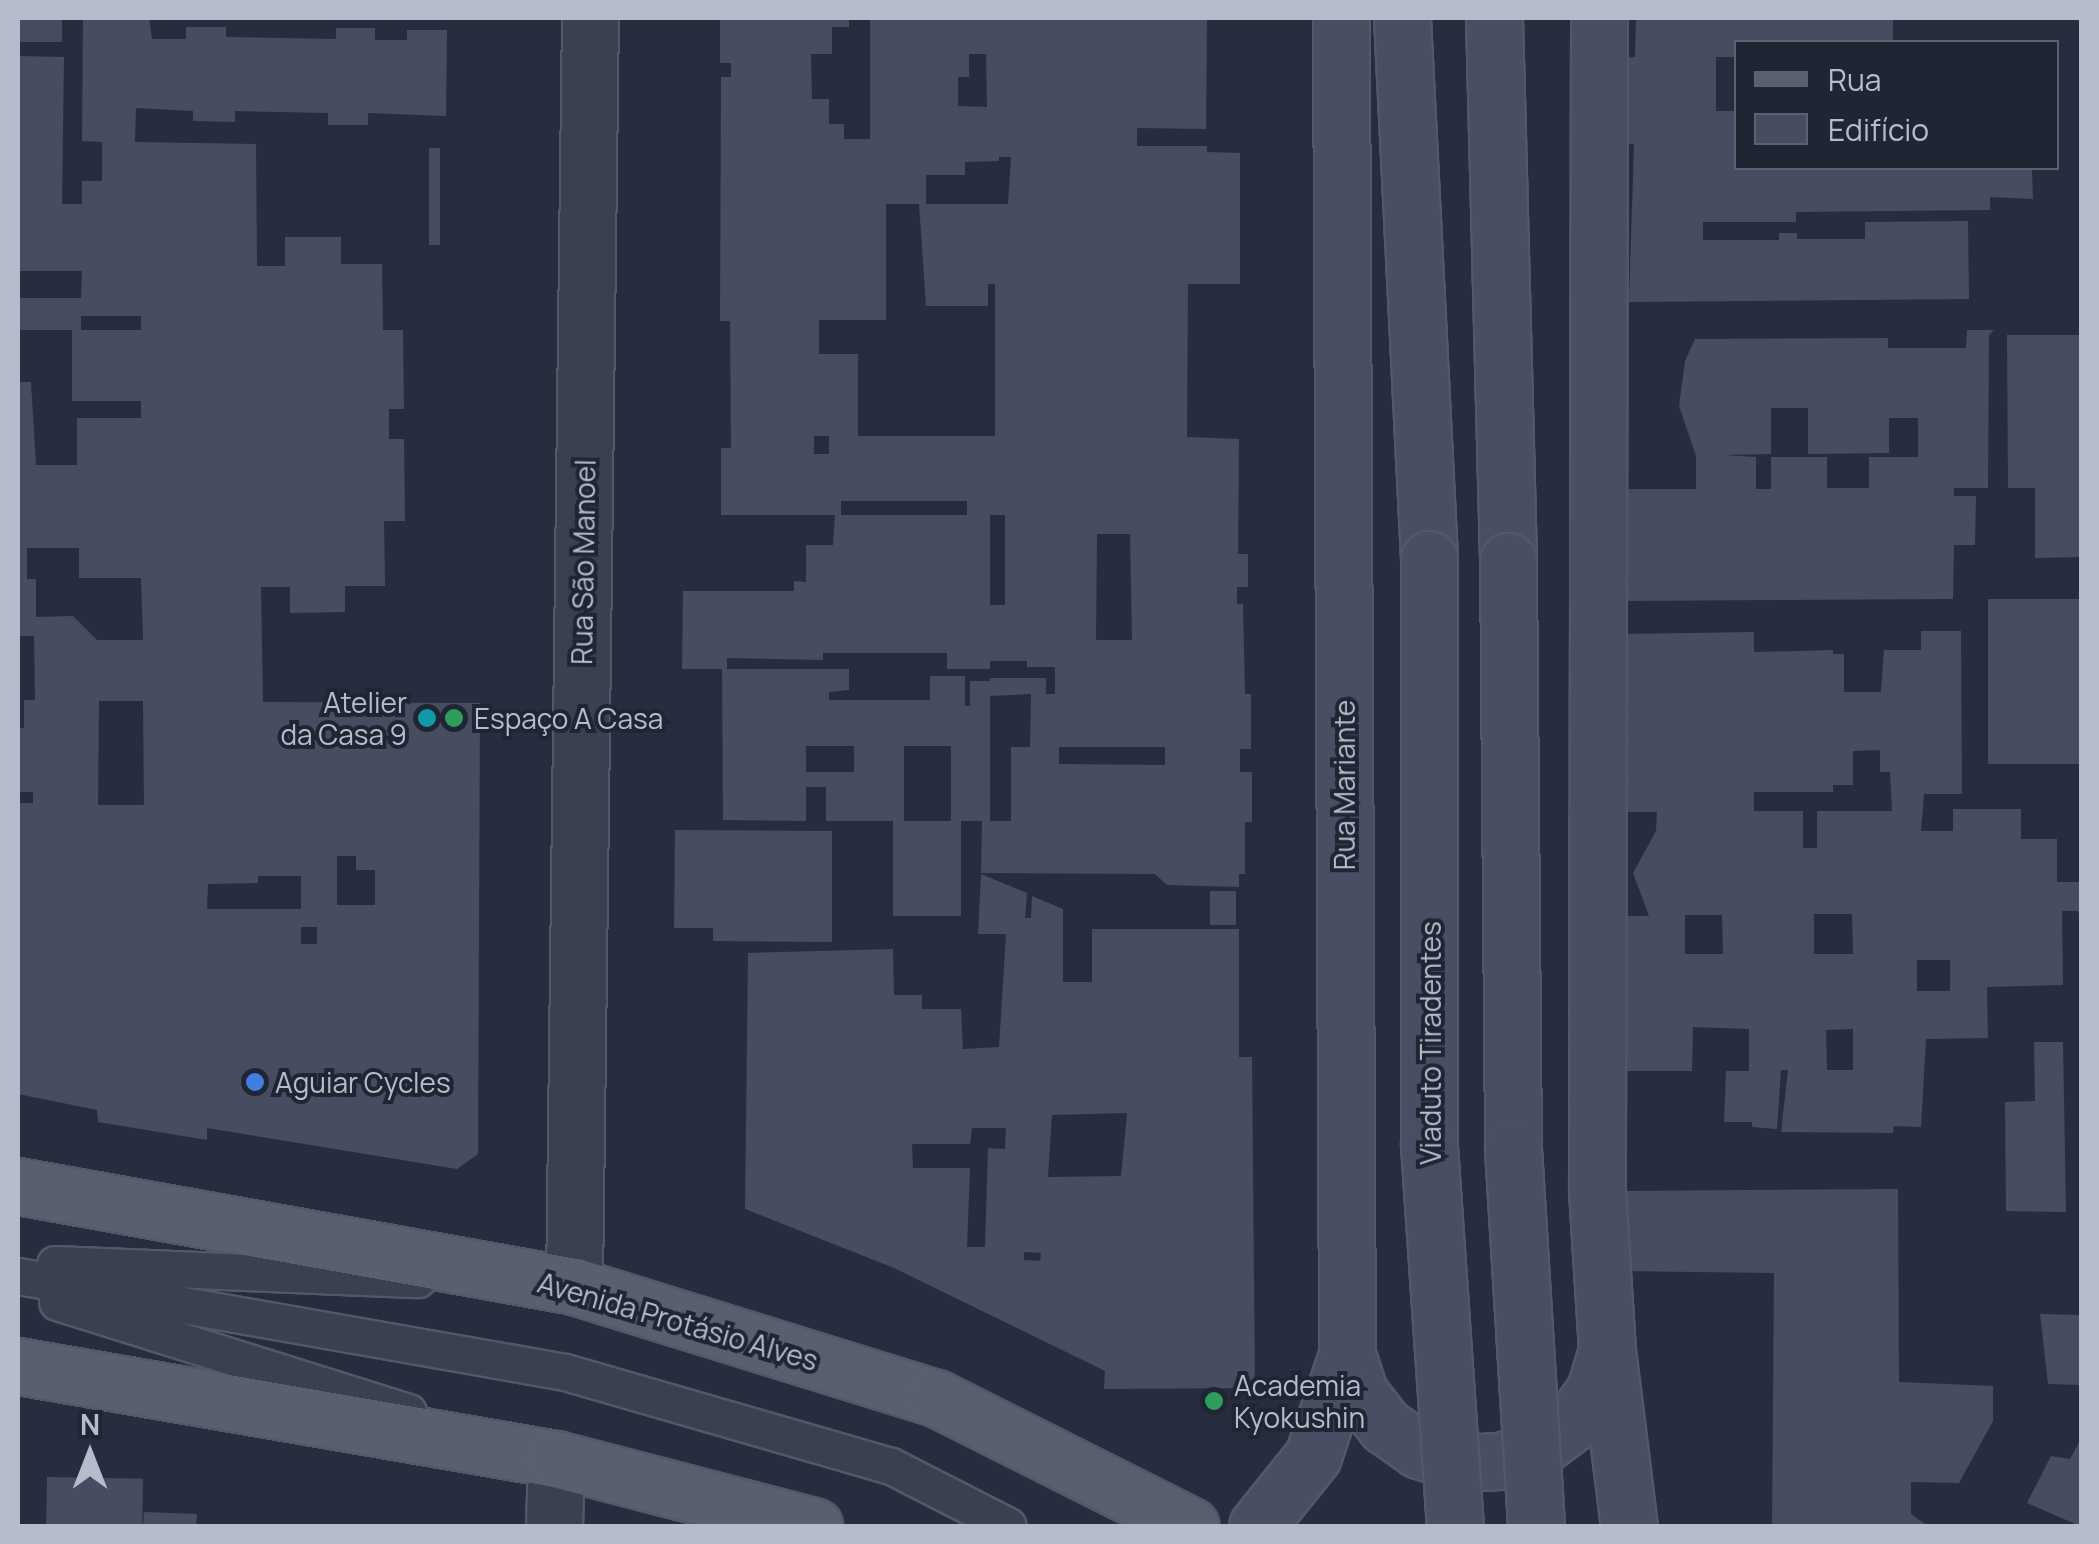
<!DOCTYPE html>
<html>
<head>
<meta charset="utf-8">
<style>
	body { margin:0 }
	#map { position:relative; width:2099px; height:1544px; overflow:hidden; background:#272d3f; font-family:Manrope,sans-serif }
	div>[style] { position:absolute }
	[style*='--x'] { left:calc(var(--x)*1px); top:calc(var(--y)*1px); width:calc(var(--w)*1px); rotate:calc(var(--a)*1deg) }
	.building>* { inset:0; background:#464d61; transform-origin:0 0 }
	.roads { filter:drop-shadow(2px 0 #535867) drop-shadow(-2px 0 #535867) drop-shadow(0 2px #535867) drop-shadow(0 -2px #535867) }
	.service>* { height:35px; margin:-17.5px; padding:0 17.5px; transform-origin:17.5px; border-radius:17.5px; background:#3b404f }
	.minor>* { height:55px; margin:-27.5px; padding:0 27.5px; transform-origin:27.5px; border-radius:27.5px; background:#3b404f }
	.secondary>* { height:55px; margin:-27.5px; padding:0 27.5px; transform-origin:27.5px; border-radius:27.5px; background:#494e62 }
	.primary>* { height:55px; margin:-27.5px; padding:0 27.5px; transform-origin:27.5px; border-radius:27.5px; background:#595f6f }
	.bridges { filter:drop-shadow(2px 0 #535867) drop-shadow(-2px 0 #535867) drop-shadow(0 2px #535867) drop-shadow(0 -2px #535867) }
	.secondary-bridge>* { height:55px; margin:-27.5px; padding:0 27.5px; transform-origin:27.5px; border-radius:27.5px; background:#494e62 }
	.dots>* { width:28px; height:28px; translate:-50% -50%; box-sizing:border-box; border:5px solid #202534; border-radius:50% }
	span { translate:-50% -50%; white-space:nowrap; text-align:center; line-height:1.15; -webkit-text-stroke:8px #202534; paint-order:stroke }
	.street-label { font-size:28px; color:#b7bcca }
	.poi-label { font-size:28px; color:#b7bcca }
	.right { translate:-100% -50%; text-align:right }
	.left { translate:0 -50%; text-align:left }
	.frame { position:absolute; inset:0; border:20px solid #b7bcca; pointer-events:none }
	.legend { position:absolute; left:1734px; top:40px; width:325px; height:130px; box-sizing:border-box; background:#202534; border:2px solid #5c6170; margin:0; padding:12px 18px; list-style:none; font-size:30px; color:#b7bcca }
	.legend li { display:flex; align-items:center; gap:20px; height:50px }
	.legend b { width:50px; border:2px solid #5c6170 }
	.north { position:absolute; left:40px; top:1404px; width:100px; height:100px; -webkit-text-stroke:8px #202534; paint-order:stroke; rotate:0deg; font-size:28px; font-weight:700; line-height:40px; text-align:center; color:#b7bcca }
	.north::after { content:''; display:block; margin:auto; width:35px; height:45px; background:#b7bcca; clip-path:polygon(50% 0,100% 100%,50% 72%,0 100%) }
</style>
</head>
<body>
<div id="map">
	<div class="building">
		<div style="left:18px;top:18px;width:44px;height:24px"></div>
		<div style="clip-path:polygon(evenodd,83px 18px,149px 18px,152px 39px,186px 39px,186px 27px,226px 27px,226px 37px,336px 39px,336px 28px,375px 28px,375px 40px,407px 40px,407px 30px,447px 30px,446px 116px,368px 113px,368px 125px,328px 125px,328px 113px,235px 111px,235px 122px,193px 121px,193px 111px,136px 108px,135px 142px,256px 144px,257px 266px,285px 266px,285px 237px,341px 237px,341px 264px,382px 264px,383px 330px,403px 330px,404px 409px,389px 409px,389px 439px,404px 439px,405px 521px,384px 521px,385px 586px,345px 586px,345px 612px,290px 613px,290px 587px,261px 587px,263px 702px,480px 703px,478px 1154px,457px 1169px,207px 1128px,207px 1140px,98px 1122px,97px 1110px,18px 1094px,18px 803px,33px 803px,33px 792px,18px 792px,18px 728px,24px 728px,24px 700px,35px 700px,34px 636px,18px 636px,18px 382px,31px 382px,36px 465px,77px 465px,77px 418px,141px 418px,141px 401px,72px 401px,72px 330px,18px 330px,18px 298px,81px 298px,82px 271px,18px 271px,18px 56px,64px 57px,62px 204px,82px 204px,82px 181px,102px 181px,102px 142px,82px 141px,83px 18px,81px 316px,141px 316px,141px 330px,81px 330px,81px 316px,83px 18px,27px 548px,79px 548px,79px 578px,141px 578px,143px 640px,97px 640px,73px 616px,36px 617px,36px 579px,27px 579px,27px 548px,83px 18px,99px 701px,143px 701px,144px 805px,98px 805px,99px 701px,83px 18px,337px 856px,356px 856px,356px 870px,375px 870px,375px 905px,337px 905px,337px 856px,83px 18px,258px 876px,301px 876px,301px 909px,207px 909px,208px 884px,258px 883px,258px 876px,83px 18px,301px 927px,317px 927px,317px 944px,301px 944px,301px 927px)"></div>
		<div style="clip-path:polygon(evenodd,720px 18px,849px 18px,849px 27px,832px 27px,832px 54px,811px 54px,812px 99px,829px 99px,829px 124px,844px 124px,844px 139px,870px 139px,870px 18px,1207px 18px,1206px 129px,1137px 128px,1137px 146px,1207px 146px,1207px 152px,1240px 153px,1240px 284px,1188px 284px,1187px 437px,1239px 439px,1238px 554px,1248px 554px,1248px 587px,1237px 587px,1237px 604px,1243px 604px,1245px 694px,1251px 694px,1251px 749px,1240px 749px,1240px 772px,1252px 772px,1252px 822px,1245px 822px,1245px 874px,1239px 874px,1239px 887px,1167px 885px,1155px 874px,981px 873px,982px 821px,961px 821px,961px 916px,893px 916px,893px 821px,826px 821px,826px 787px,806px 787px,806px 821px,723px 820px,722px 669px,682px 669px,683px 591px,794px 591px,794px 581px,806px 582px,806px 545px,833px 545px,835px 515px,721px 515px,721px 448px,731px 448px,730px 321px,720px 321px,721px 77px,731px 77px,731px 63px,720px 63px,720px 18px,969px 54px,986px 54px,987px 107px,958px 106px,958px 77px,969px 77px,969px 54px,720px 18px,999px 157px,1011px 157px,1008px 204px,926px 204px,926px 175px,965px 175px,965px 162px,999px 161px,999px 157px,720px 18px,886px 204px,919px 204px,926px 306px,988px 306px,988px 284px,995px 284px,995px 436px,858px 436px,858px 354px,819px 354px,819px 320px,886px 320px,886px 204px,720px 18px,814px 436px,829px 436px,829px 454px,814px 454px,814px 436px,720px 18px,841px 501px,967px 501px,967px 515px,841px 515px,841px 501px,720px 18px,990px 515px,1005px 515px,1005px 605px,990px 605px,990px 515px,720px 18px,1097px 534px,1130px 534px,1132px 640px,1096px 640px,1097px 534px,720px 18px,823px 653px,947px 653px,947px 669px,990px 669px,990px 661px,1027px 661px,1027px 667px,1055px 667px,1055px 694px,1046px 694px,1046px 678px,990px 678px,990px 681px,970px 681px,970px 706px,965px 706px,965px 676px,930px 676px,930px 700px,829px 700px,829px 692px,849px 690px,849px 669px,727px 669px,727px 658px,823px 660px,823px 653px,720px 18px,1031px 694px,1030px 747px,1011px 747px,1011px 821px,990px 821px,990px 696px,1031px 694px,720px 18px,806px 746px,854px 746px,854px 772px,806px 772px,806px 746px,720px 18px,904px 746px,951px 746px,951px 821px,904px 821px,904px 746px,720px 18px,1059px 747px,1165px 747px,1165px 765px,1059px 764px,1059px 747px)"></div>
		<div style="clip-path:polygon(1636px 18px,1893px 18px,1893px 42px,1736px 42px,1736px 57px,1716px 57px,1716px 111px,1736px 111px,1736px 168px,2032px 168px,2033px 199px,1990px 197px,1990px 210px,1796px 212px,1796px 222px,1703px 222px,1703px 240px,1779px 240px,1779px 233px,1797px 233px,1797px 239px,1865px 239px,1865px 222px,1968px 221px,1969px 299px,1629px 302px,1634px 144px,1625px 144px,1626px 58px,1635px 57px)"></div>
		<div style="left:429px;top:148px;width:11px;height:97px"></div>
		<div style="clip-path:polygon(evenodd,1967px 330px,1994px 330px,1989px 335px,1988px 488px,1954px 488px,1954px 496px,1976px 496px,1975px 545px,1954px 545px,1953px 599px,1622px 601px,1621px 489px,1696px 489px,1696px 456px,1679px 406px,1685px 361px,1695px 339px,1888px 338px,1888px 348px,1966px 348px,1967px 330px,1771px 408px,1808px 408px,1808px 454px,1889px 453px,1889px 418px,1918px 418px,1918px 457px,1869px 457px,1869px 488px,1827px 488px,1827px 457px,1771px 457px,1771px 489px,1756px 489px,1756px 457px,1724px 455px,1771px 454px,1771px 408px)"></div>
		<div style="clip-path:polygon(2007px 335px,2082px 335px,2082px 557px,2035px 558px,2035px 488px,2008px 488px)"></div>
		<div style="left:1988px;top:599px;width:94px;height:165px"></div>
		<div style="clip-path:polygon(evenodd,1921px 631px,1961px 631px,1962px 794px,1924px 794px,1921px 831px,1953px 831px,1953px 809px,2021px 809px,2021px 839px,2057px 839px,2057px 882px,2082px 882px,2082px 922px,2078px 911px,2062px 911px,2063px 985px,1987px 987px,1988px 1038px,1926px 1039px,1921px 1127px,1894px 1126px,1893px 1133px,1781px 1132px,1788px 1070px,1781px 1070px,1777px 1129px,1752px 1127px,1752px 1122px,1724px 1122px,1726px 1071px,1749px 1071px,1749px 1029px,1693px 1027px,1692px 1071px,1620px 1071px,1619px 916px,1649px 916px,1633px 873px,1656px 831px,1657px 812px,1622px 812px,1623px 634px,1754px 632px,1754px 652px,1833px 650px,1833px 654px,1844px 654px,1844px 692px,1881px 692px,1884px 650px,1921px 650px,1921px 631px,1880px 750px,1880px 772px,1890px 772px,1892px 811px,1817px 811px,1817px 848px,1803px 848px,1803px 811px,1754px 811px,1754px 792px,1833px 792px,1833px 785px,1853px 785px,1853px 751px,1880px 750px,1921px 631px,1814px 914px,1852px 914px,1853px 954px,1814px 954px,1814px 914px,1921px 631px,1685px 915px,1722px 915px,1723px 954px,1685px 954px,1685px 915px,1921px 631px,1917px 960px,1950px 960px,1950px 991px,1917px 991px,1917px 960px,1921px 631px,1853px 1029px,1853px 1070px,1827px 1070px,1826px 1030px,1853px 1029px)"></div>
		<div style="clip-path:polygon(675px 830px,832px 831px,832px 942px,713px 941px,713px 928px,674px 928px)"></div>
		<div style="clip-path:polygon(evenodd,981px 874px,1027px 893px,1025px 918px,1031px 918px,1032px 896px,1063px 909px,1063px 982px,1092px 982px,1092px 929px,1239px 929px,1239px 1057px,1252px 1057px,1255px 1388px,1104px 1389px,1105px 1371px,894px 1268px,745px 1209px,748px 953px,893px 949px,894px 995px,922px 995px,922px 1009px,961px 1009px,963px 1049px,999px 1047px,1006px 934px,978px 934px,981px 874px,1127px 1113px,1121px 1176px,1048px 1177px,1052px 1115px,1127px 1113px,981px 874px,972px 1128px,1006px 1128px,1005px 1149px,988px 1148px,985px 1247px,967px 1247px,970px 1168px,913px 1168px,912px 1144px,970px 1144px,972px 1128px,981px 874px,1024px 1252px,1041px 1253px,1040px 1261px,1024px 1260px,1024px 1252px)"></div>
		<div style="left:1210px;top:891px;width:26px;height:34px"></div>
		<div style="clip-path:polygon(2034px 1042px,2063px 1042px,2066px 1212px,2006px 1211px,2005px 1102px,2035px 1101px)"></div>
		<div style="clip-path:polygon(1898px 1189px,1899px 1382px,1993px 1386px,1993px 1421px,1959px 1483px,1911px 1482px,1911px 1514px,1928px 1526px,1772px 1526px,1774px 1273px,1619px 1271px,1620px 1191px)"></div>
		<div style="clip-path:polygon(2040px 1314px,2082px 1315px,2082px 1385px,2048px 1384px)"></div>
		<div style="clip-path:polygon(2082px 1437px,2082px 1526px,2080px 1526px,2027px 1503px,2051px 1456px,2070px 1459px)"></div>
		<div style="left:47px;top:1477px;width:96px;height:49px;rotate:1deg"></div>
		<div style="clip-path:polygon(144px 1512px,197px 1514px,196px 1526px,143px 1526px)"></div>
	</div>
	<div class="roads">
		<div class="service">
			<div style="--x:55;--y:1264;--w:363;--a:2.4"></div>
			<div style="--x:18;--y:1276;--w:555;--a:9.95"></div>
			<div style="--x:565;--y:1372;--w:339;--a:16.1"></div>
			<div style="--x:891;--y:1466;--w:131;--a:27.1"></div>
			<div style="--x:57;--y:1302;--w:368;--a:17.4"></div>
		</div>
		<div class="minor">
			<div style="--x:574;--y:1286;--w:1268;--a:-89.28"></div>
			<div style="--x:554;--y:1526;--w:67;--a:-88.3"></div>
		</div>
		<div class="secondary">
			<div style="--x:1402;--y:18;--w:542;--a:87.14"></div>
			<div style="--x:1494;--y:18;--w:543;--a:88.52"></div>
			<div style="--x:1599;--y:18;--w:1173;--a:90.1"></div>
			<div style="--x:1597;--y:1191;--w:159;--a:86.4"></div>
			<div style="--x:1607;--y:1350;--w:177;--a:82.9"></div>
			<div style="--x:1347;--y:1355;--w:41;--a:71.6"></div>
			<div style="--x:1360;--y:1394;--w:41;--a:52"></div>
			<div style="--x:1385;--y:1426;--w:42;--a:35.2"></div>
			<div style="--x:1419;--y:1450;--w:41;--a:18.4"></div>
			<div style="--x:1458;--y:1463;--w:42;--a:-2.7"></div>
			<div style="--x:1500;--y:1461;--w:41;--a:-18.4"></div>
			<div style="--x:1539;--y:1448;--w:40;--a:-37"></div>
			<div style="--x:1571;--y:1424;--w:42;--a:-54.8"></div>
			<div style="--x:1595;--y:1390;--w:42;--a:-73.3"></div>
			<div style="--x:1257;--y:1526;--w:90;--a:-51.3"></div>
			<div style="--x:1313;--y:1456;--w:107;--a:-71.4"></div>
			<div style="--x:1347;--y:1355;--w:1337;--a:-90.26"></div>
		</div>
		<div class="primary">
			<div style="--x:18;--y:1186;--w:565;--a:10.2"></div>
			<div style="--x:574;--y:1286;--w:379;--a:17.2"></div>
			<div style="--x:936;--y:1398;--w:285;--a:26.7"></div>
			<div style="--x:18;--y:1366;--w:546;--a:9.81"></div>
			<div style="--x:556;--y:1459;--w:267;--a:14.6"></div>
		</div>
	</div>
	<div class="bridges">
		<div class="secondary-bridge">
			<div style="--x:1429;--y:559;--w:587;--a:90"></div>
			<div style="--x:1429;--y:1146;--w:381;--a:86.1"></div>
			<div style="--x:1508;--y:561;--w:588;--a:89.51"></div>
			<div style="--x:1513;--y:1149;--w:378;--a:86.5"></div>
		</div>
	</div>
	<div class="dots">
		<div style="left:427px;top:718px;background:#0f9aa8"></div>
		<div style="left:454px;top:718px;background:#2e9e5b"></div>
		<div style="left:255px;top:1082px;background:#3f7fe0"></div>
		<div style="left:1214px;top:1401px;background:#2e9e5b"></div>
	</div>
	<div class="street-label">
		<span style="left:583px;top:562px;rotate:-89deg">Rua São Manoel</span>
		<span style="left:1344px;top:785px;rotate:-90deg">Rua Mariante</span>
		<span style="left:1430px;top:1043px;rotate:-90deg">Viaduto Tiradentes</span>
		<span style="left:678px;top:1321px;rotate:16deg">Avenida Protásio Alves</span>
	</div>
	<div class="poi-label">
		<span class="right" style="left:407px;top:718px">Atelier<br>da Casa 9</span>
		<span class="left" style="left:474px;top:718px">Espaço A Casa</span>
		<span class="left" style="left:275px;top:1082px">Aguiar Cycles</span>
		<span class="left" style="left:1234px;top:1401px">Academia<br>Kyokushin</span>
	</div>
	<div class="frame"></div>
	<ul class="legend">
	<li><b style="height:12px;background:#595f6f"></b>Rua</li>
	<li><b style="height:28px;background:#464d61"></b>Edifício</li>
	</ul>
	<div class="north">N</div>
</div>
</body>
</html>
